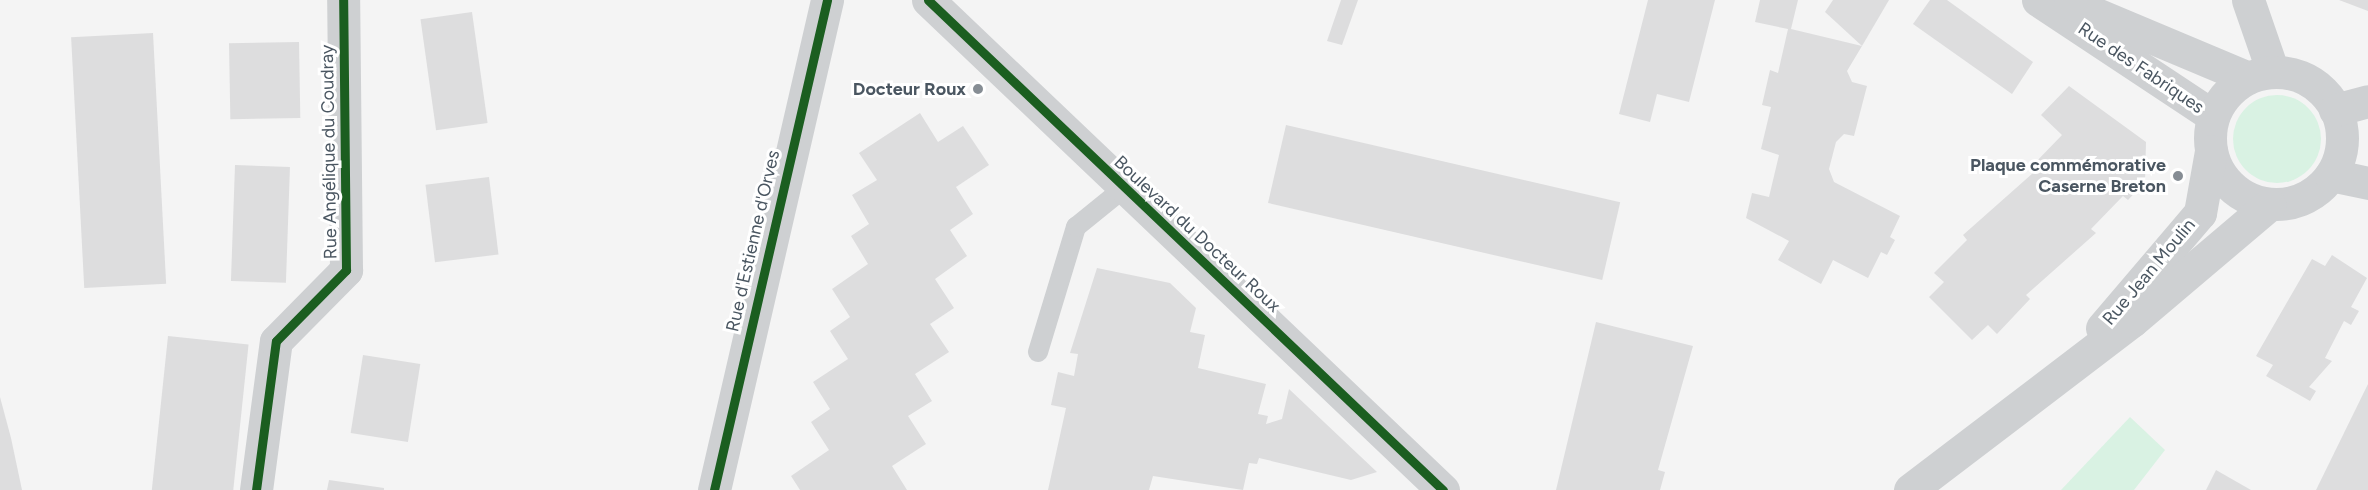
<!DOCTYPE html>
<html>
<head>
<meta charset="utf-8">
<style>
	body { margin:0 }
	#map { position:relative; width:2368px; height:490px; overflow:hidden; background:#f4f4f4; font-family:Figtree,sans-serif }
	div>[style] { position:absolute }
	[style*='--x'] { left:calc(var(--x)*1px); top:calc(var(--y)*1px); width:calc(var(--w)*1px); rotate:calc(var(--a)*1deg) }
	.green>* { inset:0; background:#d9f2e3 }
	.round { border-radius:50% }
	.building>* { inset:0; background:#ddddde; transform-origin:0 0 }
	.service>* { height:20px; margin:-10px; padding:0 10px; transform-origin:10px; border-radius:10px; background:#ced0d2 }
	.minor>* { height:33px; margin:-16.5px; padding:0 16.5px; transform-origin:16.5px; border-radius:16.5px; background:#ced0d2 }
	.minor>.ring { margin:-16.5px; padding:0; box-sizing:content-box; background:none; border:33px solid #ced0d2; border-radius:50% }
	.cycleway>* { height:9px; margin:-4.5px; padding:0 4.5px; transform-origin:4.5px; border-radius:4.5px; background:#1b5e20 }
	.dots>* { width:16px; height:16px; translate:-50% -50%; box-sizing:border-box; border:3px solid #fff; border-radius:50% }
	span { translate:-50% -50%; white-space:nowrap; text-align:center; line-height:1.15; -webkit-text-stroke:6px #fff; paint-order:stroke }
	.street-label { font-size:18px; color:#4a5661 }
	.poi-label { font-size:18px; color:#4a5661; font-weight:700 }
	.right { translate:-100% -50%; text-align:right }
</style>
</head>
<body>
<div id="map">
	<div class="green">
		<div class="round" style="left:2233px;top:95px;width:88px;height:88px"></div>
		<div style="clip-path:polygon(2130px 417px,2165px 450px,2134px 490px,2061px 490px)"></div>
	</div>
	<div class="building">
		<div style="clip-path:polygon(1341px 0,1358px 0,1342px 45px,1327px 41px)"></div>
		<div style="clip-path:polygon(1648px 0,1715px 0,1689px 102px,1657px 94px,1650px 122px,1619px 114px)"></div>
		<div style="clip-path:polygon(1760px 0,1798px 0,1791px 29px,1862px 46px,1847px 71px,1852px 82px,1867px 86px,1854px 136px,1844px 134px,1836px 142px,1829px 169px,1834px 182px,1900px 216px,1890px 237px,1895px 240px,1887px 255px,1881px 252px,1868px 278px,1833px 260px,1821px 284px,1778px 260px,1789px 241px,1746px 218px,1752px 193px,1769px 197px,1779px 155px,1761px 149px,1771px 107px,1762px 105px,1770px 70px,1778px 73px,1788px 29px,1755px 22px)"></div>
		<div style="clip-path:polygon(1833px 0,1889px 0,1862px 46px,1825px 12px)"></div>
		<div style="clip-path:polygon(1930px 0,1947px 0,2033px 62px,2012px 94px,1913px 24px)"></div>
		<div style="clip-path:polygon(2339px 0,2368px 0,2368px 11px)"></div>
		<div style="left:472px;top:12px;width:112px;height:52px;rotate:82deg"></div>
		<div style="left:153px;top:33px;width:251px;height:82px;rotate:87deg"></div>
		<div style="left:299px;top:42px;width:76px;height:70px;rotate:89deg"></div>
		<div style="clip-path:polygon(2069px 86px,2146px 142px,2145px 182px,2128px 200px,2123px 196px,2091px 229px,2096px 233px,2026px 295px,2030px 299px,1997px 334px,1988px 325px,1972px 340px,1929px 297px,1944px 282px,1934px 273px,1967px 240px,1963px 235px,2033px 173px,2029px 169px,2062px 135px,2041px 115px)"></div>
		<div style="clip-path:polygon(920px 113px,938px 142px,963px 126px,989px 165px,956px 187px,973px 214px,950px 230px,967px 256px,935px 279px,954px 308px,930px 324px,949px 352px,915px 374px,932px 401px,908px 416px,926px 444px,892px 466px,907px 490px,800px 490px,791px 476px,829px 450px,811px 422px,830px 409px,813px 382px,848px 359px,830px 331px,850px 317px,832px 289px,868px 264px,851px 236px,869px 224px,852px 195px,877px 180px,859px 153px)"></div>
		<div style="left:1286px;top:125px;width:343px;height:80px;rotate:13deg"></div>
		<div style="left:235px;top:165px;width:55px;height:116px;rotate:2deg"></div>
		<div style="left:489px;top:177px;width:78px;height:64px;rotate:83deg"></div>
		<div style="clip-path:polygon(2332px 255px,2367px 278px,2351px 307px,2359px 311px,2351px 325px,2344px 321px,2325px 358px,2332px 361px,2309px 387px,2316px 391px,2310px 401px,2266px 376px,2273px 365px,2256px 356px,2312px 259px,2325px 266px)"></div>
		<div style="clip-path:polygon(1097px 268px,1170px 283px,1196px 308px,1190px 332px,1205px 335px,1198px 368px,1266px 384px,1258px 414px,1268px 416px,1266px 424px,1282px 419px,1289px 389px,1377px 472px,1351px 480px,1259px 458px,1257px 464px,1249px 463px,1243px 490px,1153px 476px,1149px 490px,1048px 490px,1066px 408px,1051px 405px,1058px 372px,1074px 376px,1078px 354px,1070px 353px)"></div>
		<div style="clip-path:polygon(1596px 322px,1693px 346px,1658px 470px,1665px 472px,1660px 490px,1556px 490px)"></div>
		<div style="left:168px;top:336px;width:81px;height:155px;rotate:6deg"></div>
		<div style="left:363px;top:355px;width:58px;height:79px;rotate:9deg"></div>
		<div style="clip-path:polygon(2368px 384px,2368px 490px,2316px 490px)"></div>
		<div style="clip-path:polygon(0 397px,11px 438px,22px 490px,0 490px)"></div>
		<div style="clip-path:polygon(2216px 470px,2251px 490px,2206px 490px)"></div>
		<div style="clip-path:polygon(329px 480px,384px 488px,384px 490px,327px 490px)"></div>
	</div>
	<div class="service">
		<div style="--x:1038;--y:352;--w:131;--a:-73.1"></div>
		<div style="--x:1076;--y:227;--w:62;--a:-39.1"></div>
	</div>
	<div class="minor">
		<div style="--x:928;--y:0;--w:711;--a:43.58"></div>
		<div style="--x:2038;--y:0;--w:210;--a:33.5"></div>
		<div style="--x:2248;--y:0;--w:76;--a:70.9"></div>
		<div style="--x:2070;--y:3;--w:193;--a:22.8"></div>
		<div class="ring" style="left:2210px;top:72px;width:99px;height:99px"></div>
		<div style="--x:2335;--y:110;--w:34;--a:-15"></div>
		<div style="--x:2331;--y:175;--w:38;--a:12"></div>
		<div style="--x:2102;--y:328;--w:151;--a:-49.6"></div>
		<div style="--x:2200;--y:213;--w:63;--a:-79.9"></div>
		<div style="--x:256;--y:490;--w:150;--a:-82.4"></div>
		<div style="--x:276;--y:341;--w:100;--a:-45.4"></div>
		<div style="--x:346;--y:270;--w:270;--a:-90.6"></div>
		<div style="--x:714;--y:490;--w:503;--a:-77.01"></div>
		<div style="--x:1910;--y:490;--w:279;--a:-37.3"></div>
		<div style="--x:2132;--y:321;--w:180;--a:-40.3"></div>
	</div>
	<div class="cycleway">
		<div style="--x:928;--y:0;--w:711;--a:43.58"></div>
		<div style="--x:256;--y:490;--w:150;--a:-82.4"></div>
		<div style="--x:276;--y:341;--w:100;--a:-45.4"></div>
		<div style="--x:346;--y:270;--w:270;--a:-90.6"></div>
		<div style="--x:714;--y:490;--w:503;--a:-77.01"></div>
	</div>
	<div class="dots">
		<div style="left:978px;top:89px;background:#868d94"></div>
		<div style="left:2178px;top:176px;background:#868d94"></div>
	</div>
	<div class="street-label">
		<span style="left:2141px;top:68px;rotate:34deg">Rue des Fabriques</span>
		<span style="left:329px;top:152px;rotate:-91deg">Rue Angélique du Coudray</span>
		<span style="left:1197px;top:234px;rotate:43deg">Boulevard du Docteur Roux</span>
		<span style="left:753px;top:241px;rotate:-77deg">Rue d'Estienne d'Orves</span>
		<span style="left:2149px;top:272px;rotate:-50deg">Rue Jean Moulin</span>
	</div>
	<div class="poi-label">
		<span class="right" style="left:966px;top:89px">Docteur Roux</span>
		<span class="right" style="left:2166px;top:176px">Plaque commémorative<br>Caserne Breton</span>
	</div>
</div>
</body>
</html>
